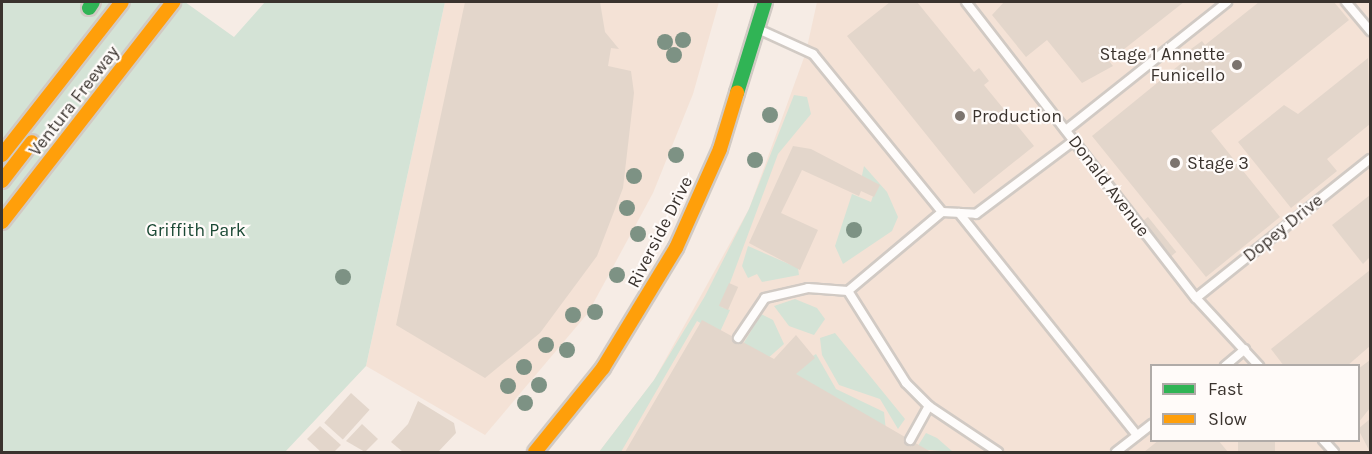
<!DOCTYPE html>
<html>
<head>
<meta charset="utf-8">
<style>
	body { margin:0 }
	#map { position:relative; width:1372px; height:454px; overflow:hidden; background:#f6ece5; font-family:Karla,sans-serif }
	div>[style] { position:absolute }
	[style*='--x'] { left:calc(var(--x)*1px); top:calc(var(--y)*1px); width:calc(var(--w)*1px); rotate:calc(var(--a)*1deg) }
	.built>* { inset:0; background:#f4e2d6 }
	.green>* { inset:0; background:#d4e3d6 }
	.building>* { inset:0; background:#e3d6cb; transform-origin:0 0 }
	.roads { filter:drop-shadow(2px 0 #d1cac4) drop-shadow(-2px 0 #d1cac4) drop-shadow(0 2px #d1cac4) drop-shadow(0 -2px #d1cac4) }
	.lane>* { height:8px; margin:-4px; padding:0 4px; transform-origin:4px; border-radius:4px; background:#fefcfb }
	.fast>* { height:14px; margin:-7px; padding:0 7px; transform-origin:7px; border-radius:7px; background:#30b455 }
	.slow>* { height:14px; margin:-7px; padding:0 7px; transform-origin:7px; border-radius:7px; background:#ff9f0a }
	.trees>* { width:16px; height:16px; margin:-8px; border-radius:50%; background:#7d9284 }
	.dots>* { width:16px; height:16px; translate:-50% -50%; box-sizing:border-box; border:3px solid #fffbf9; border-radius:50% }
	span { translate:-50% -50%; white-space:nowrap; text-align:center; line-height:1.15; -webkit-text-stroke:4.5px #fffbf9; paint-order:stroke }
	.poi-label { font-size:18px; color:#3a332e }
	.right { translate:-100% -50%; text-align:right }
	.left { translate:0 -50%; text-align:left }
	.street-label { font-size:18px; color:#3a332e }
	.park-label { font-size:18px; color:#1a4834 }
	.frame { position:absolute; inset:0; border:3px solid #3a332e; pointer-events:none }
	.legend { position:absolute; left:1150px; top:364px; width:210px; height:78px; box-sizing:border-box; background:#fffbf9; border:2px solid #b0aba8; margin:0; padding:8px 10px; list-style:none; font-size:18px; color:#3a332e }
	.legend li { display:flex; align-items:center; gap:12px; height:30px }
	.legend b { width:30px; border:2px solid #b0aba8 }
</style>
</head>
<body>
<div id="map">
	<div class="built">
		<div style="clip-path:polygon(445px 2px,719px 2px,693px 94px,653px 193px,588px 313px,485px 435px,366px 366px)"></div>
		<div style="clip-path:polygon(evenodd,817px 2px,1370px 2px,1370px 452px,599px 452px,654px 380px,749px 209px,806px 52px,817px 2px,1152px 366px,1358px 366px,1358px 440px,1152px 440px,1152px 366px)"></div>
	</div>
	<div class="green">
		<div style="clip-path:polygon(2px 2px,185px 2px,234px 37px,265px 2px,445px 2px,366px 366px,285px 452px,2px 452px)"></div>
		<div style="clip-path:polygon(794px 95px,807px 97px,811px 114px,778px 154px,721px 307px,730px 310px,719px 334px,697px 321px,621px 452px,599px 452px,654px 380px,705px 296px,749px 209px)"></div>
		<div style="clip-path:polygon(864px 166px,887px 192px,898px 217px,892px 231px,843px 264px,835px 246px,852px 194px,871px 202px,876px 187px,861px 180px)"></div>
		<div style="clip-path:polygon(748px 246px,798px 268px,799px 275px,762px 282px,757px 274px,748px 278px,742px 266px)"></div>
		<div style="clip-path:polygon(795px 299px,817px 308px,825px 319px,814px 335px,789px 326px,774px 306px)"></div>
		<div style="clip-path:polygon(761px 314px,773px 320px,784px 344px,767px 359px,742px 346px)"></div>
		<div style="clip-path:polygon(835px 333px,905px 419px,898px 429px,880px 399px,839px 385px,822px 355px,820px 338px)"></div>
		<div style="clip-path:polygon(816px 354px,836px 389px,884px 412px,886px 431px,790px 371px)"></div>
		<div style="clip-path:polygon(926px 433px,937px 438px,953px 452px,916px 449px)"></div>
	</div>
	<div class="building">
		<div style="clip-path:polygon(465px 2px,600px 2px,605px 32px,619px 49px,611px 48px,608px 66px,631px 71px,634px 93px,623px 188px,597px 256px,540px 333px,485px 378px,396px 325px)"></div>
		<div style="clip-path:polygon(890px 2px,917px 2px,974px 72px,979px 68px,989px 81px,984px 85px,1034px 146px,974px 194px,847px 36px)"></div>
		<div style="clip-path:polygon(1004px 2px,1184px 2px,1109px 61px,1113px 66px,1082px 83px,1047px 40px,1026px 57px,992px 15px)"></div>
		<div style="clip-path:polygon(1259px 2px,1334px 2px,1349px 20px,1211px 131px,1280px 217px,1206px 277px,1092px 136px,1194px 53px,1191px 49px,1202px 41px,1205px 45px)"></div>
		<div style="clip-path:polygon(1368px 58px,1370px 124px,1327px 159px,1337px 171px,1291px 208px,1238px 142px,1284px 105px,1298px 114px)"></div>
		<div style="clip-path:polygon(793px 146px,811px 149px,880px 185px,874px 197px,861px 191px,859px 196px,802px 170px,781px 213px,818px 230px,800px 270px,749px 243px)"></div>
		<div style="clip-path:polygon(1370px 195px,1370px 257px,1363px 264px,1332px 225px)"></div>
		<div style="left:1148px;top:217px;width:45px;height:8px;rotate:51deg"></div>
		<div style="clip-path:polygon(1370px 270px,1370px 346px,1347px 366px,1284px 366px,1271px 349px)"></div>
		<div style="left:729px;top:283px;width:10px;height:25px;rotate:24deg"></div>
		<div style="clip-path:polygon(702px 320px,774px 359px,796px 335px,815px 358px,796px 374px,931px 452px,625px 452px)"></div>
		<div style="clip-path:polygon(1370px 360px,1370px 408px,1358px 423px,1358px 369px)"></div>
		<div style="left:351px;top:393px;width:25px;height:40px;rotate:42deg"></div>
		<div style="clip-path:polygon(418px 401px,454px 423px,456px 433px,438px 452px,403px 452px,391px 442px,408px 424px)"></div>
		<div style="clip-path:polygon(1370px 419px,1370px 452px,1358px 429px)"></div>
		<div style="clip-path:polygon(362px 424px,378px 439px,365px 452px,346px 441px)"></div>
		<div style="clip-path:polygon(320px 426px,341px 445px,334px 452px,321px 452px,307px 439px)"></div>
		<div style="clip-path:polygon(1159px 440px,1218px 440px,1228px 452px,1144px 452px)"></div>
		<div style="left:1238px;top:440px;width:37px;height:12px"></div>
	</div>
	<div class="roads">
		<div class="lane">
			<div style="--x:966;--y:2;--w:375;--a:52.2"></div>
			<div style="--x:1196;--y:298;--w:93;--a:47.2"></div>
			<div style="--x:1346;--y:2;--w:38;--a:50"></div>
			<div style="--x:1066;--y:130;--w:206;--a:-38.5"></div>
			<div style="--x:942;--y:212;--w:34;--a:3"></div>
			<div style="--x:976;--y:214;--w:120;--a:-36.9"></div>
			<div style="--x:959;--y:213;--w:285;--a:51.3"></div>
			<div style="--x:848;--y:291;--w:109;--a:57.8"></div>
			<div style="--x:906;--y:383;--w:33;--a:45"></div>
			<div style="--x:929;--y:406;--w:83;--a:33.7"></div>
			<div style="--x:1196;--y:298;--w:223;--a:-38.6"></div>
			<div style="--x:738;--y:338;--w:48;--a:-56"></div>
			<div style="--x:765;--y:298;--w:44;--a:-13.1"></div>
			<div style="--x:808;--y:288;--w:40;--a:4.3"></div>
			<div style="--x:848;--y:291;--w:123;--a:-40"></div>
			<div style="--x:942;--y:212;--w:204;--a:-129.2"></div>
			<div style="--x:813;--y:54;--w:60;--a:-155.6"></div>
			<div style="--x:1225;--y:366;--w:26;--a:-40"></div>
			<div style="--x:910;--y:440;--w:39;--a:-61"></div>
			<div style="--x:1323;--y:440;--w:16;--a:47"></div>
			<div style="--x:1116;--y:452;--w:46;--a:-37.9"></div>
		</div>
		<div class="fast">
			<div style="--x:89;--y:8;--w:7;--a:-56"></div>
			<div style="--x:737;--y:93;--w:95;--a:-72.9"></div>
		</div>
		<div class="slow">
			<div style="--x:2;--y:155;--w:194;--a:-51.9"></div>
			<div style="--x:2;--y:181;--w:49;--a:-52.4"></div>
			<div style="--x:2;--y:222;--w:279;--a:-52.1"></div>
			<div style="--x:535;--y:452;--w:108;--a:-51"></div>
			<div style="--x:603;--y:368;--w:140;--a:-58.7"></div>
			<div style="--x:676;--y:248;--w:108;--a:-66"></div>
			<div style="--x:720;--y:149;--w:59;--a:-73.1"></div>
		</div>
	</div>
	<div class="trees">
		<div style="left:683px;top:40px"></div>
		<div style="left:665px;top:42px"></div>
		<div style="left:674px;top:55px"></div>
		<div style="left:770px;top:115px"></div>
		<div style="left:676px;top:155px"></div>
		<div style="left:755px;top:160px"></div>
		<div style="left:634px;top:176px"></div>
		<div style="left:627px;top:208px"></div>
		<div style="left:854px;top:230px"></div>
		<div style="left:638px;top:234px"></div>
		<div style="left:617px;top:275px"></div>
		<div style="left:343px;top:277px"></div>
		<div style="left:595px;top:312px"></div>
		<div style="left:573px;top:315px"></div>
		<div style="left:546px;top:345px"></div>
		<div style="left:567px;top:350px"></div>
		<div style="left:524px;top:367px"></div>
		<div style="left:539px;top:385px"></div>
		<div style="left:508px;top:386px"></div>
		<div style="left:525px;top:403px"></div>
	</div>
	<div class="dots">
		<div style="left:1237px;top:65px;background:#7c746e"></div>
		<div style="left:960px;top:116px;background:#7c746e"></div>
		<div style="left:1175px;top:163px;background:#7c746e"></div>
	</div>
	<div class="poi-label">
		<span class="right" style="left:1225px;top:65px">Stage 1 Annette<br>Funicello</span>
		<span class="left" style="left:972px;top:116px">Production</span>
		<span class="left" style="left:1187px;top:163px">Stage 3</span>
	</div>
	<div class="street-label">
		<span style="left:74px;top:101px;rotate:-52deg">Ventura Freeway</span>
		<span style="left:1109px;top:186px;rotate:53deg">Donald Avenue</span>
		<span style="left:1283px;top:228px;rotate:-39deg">Dopey Drive</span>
		<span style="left:660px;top:232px;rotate:-63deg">Riverside Drive</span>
	</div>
	<div class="park-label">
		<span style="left:196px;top:230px">Griffith Park</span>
	</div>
	<div class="frame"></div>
	<ul class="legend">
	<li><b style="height:8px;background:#30b455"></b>Fast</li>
	<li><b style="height:8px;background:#ff9f0a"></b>Slow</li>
	</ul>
</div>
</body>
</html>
